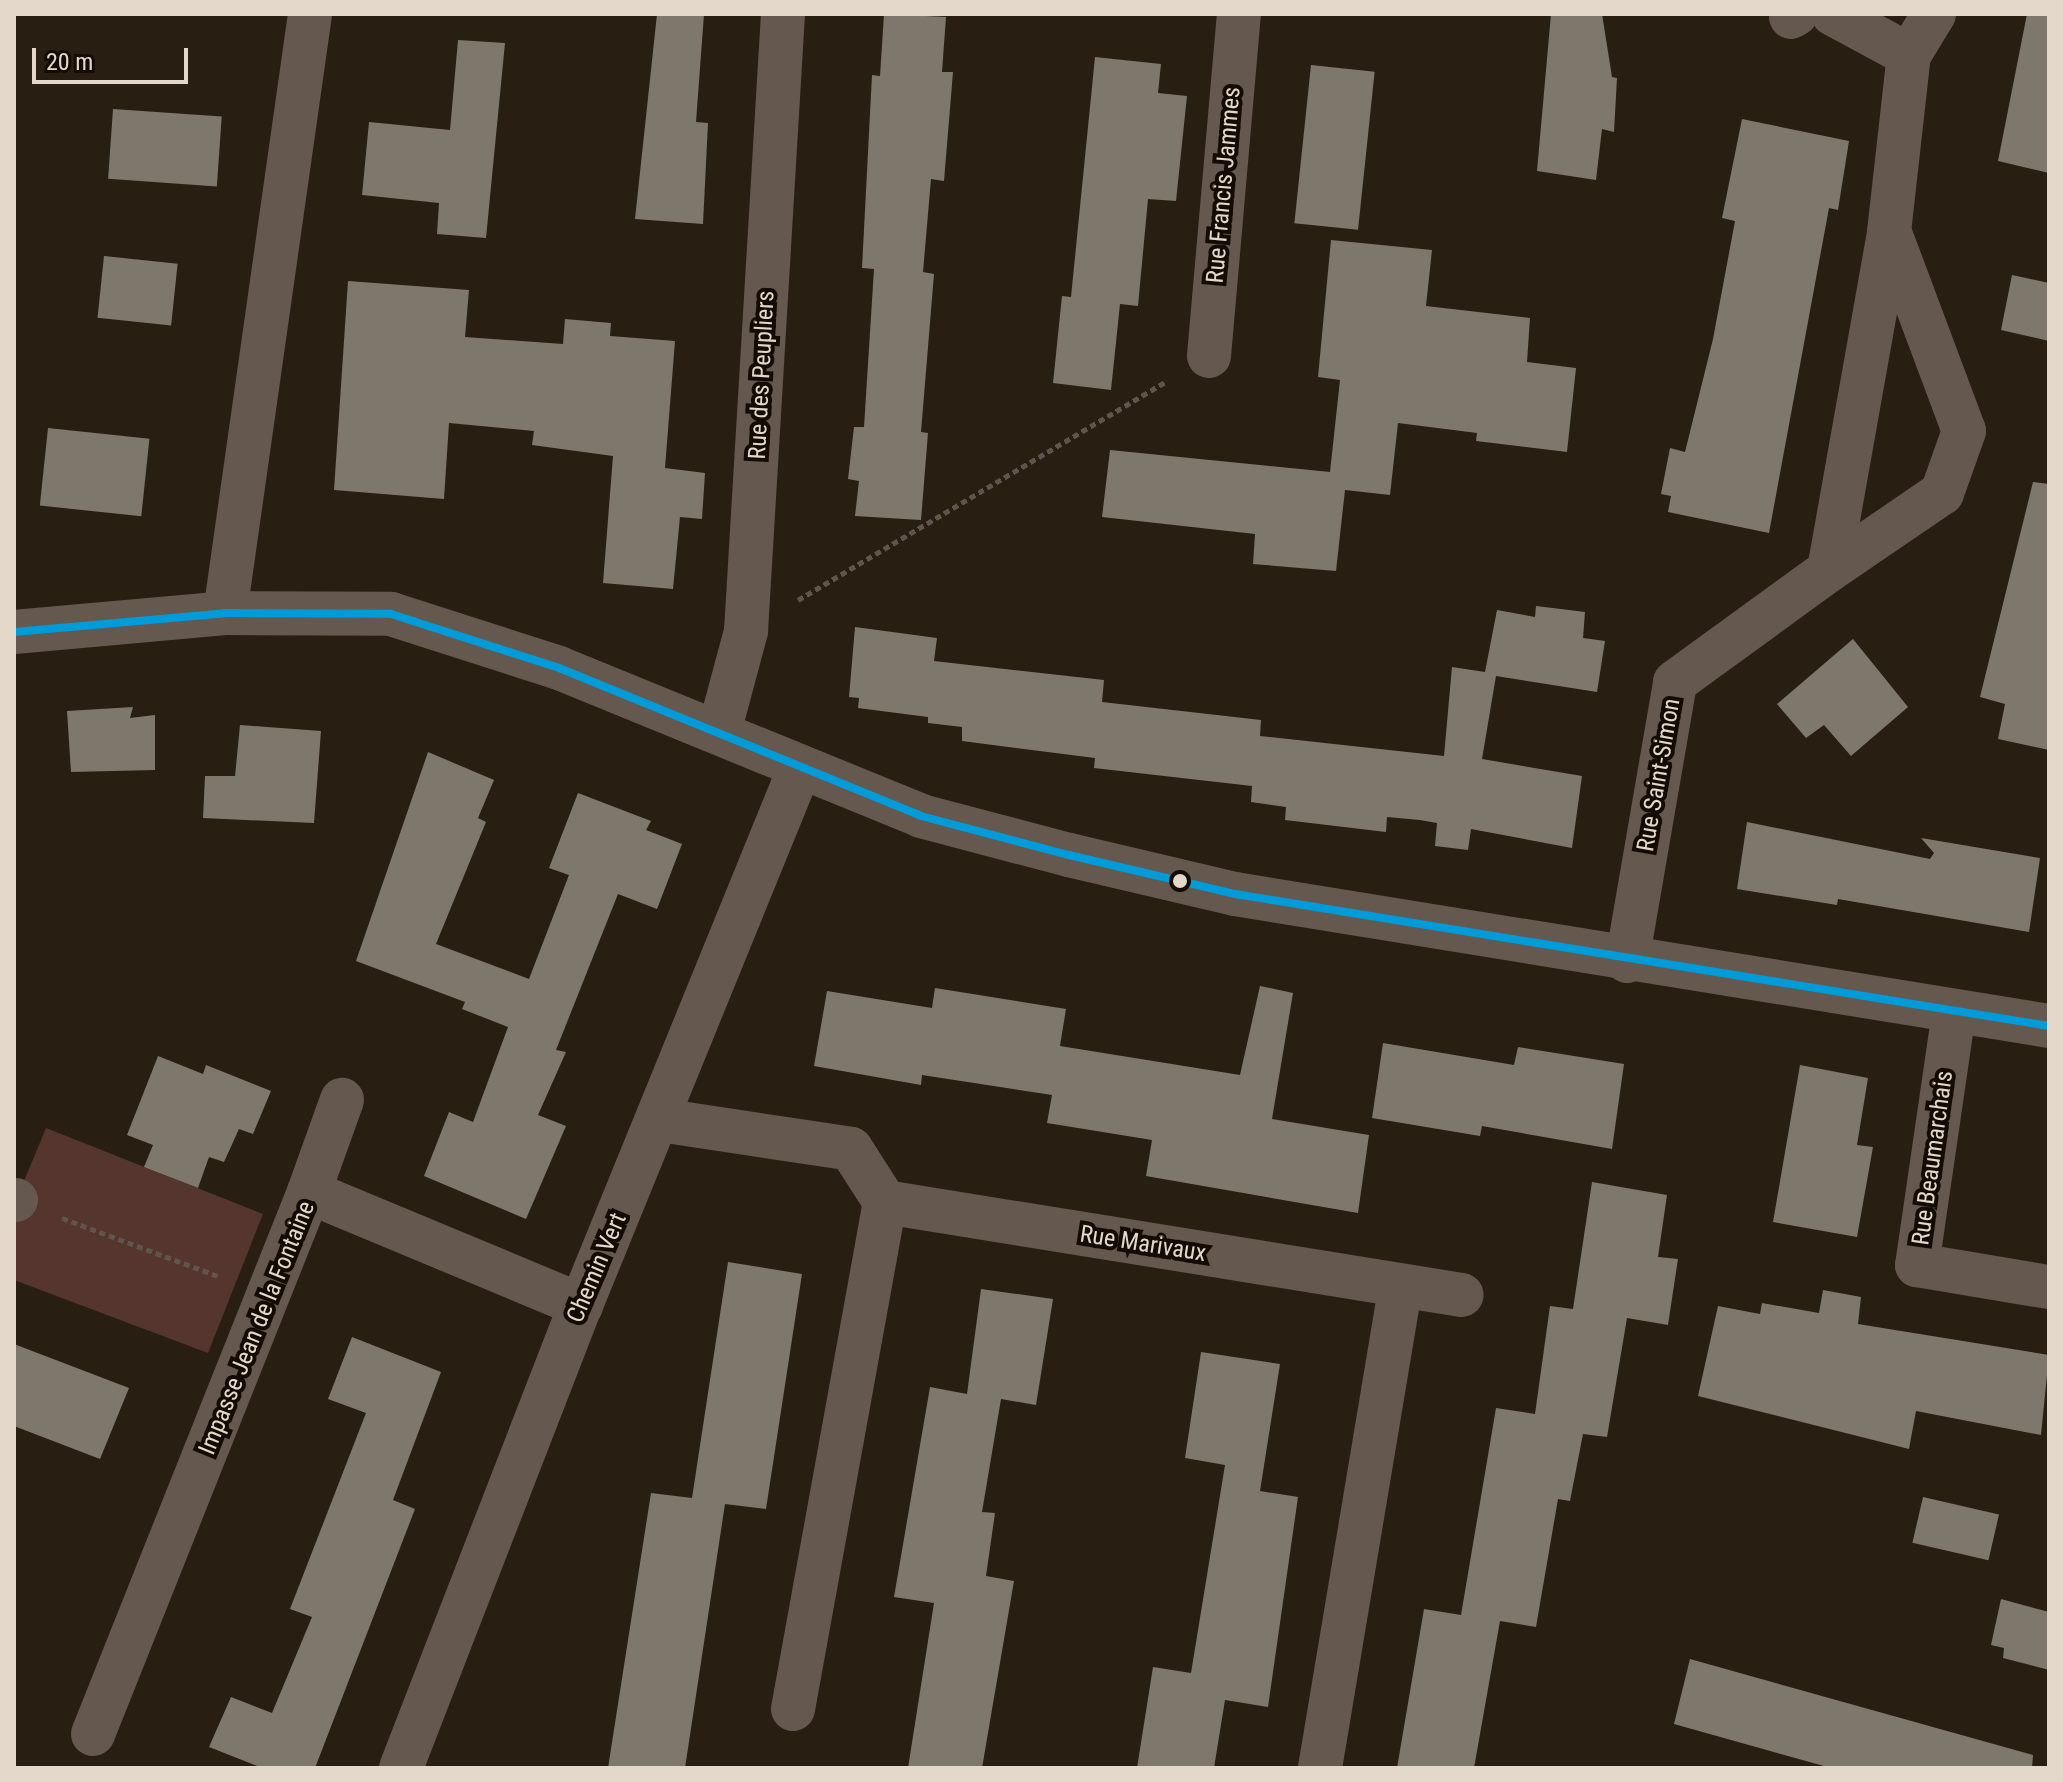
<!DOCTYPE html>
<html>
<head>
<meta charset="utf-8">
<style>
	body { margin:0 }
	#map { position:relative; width:2063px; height:1782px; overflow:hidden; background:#281f12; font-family:"Roboto Condensed",sans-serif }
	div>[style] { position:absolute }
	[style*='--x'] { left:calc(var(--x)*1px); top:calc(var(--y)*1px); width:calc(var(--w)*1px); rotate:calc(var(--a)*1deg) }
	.green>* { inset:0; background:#55352d }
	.building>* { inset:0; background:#7e786c; transform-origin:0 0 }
	.path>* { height:5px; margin-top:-2.5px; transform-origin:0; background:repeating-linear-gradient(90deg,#5f554c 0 6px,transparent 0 10px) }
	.minor>* { height:44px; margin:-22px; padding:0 22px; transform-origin:22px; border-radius:22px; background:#65584e }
	.bus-1>* { height:8px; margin:-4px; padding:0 4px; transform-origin:4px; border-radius:4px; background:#009bd9 }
	.dots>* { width:22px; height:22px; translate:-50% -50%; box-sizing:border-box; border:4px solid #140c04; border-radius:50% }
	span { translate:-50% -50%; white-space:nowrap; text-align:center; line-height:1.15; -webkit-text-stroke:8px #140c04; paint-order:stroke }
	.street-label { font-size:24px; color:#e4d8ca }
	.frame { position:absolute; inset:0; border:16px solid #e4d8ca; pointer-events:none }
	.scale { position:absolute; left:32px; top:48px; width:156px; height:36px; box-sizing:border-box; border:4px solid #e4d8ca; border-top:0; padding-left:10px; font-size:24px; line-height:28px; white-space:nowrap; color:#e4d8ca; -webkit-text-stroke:6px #140c04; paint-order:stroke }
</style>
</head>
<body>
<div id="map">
	<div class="green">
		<div style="clip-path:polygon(46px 1128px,263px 1214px,208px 1353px,14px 1280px,14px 1205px)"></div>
	</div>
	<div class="building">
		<div style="clip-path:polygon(657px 14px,704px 14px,696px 122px,708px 123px,703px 224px,635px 219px)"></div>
		<div style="clip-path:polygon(884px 14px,946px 17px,942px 72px,953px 72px,944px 181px,931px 179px,923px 272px,934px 274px,921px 432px,928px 433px,921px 520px,855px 516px,859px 481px,848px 479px,854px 427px,864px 427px,874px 269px,862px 268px,872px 75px,880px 76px)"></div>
		<div style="clip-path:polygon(1551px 14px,1602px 14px,1612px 77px,1617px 78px,1614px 132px,1602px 129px,1596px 180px,1537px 171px)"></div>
		<div style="clip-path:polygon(2027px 14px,2049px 14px,2049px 173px,1998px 161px)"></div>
		<div style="clip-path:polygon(458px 40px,505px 43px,486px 238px,437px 234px,439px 203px,362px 195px,369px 122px,450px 130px)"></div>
		<div style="clip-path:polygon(1095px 57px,1161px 64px,1158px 93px,1187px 96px,1176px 201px,1148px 199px,1138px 306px,1120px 304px,1111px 390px,1053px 383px,1062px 296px,1071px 297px)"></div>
		<div style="left:1311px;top:65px;width:64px;height:159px;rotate:6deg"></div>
		<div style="left:113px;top:109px;width:109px;height:70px;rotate:4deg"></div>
		<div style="clip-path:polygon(1742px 119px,1849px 141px,1838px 210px,1829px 208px,1769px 533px,1668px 512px,1671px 496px,1661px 494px,1670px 448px,1685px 452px,1713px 339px,1735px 221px,1722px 218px)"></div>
		<div style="clip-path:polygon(1331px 240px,1432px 250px,1426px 306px,1530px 318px,1527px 362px,1576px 368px,1567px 452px,1476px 441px,1477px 433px,1398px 423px,1390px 495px,1345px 490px,1336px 571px,1253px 564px,1255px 534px,1102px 517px,1110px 450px,1330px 472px,1340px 380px,1318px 377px)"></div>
		<div style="left:104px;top:256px;width:74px;height:62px;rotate:6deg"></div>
		<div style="clip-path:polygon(2012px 275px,2049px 283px,2049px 341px,2001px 330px)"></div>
		<div style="clip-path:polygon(348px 281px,469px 290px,465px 337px,563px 344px,565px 319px,611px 323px,610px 336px,675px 341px,665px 468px,705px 473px,702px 519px,680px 517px,673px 589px,603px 583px,613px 456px,532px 445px,534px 431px,449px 423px,444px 499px,334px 490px)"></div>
		<div style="left:48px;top:428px;width:102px;height:78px;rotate:6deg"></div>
		<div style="clip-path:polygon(2033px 482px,2049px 484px,2049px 750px,1998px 739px,2005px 704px,1980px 697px)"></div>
		<div style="clip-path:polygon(1536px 606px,1585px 612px,1583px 638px,1605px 641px,1597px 692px,1496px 676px,1482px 759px,1582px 776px,1572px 848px,1471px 829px,1468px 850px,1435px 846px,1437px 823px,1420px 820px,1387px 817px,1386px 832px,1285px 820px,1286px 807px,1251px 802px,1252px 786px,1094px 768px,1095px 758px,962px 741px,962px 727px,928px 723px,928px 717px,858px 708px,859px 698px,849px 697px,855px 627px,937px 638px,934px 661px,1104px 680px,1102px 702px,1261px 720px,1260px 736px,1444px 756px,1452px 667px,1485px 672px,1497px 610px,1535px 617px)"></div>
		<div style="clip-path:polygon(1853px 639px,1908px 707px,1851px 756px,1824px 725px,1806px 738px,1777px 704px)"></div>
		<div style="clip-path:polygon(133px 707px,130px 718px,155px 715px,155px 770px,71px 772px,67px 711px)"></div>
		<div style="clip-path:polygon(240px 725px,321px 731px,314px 823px,203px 818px,205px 776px,235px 776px)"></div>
		<div style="clip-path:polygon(428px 752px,494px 780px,478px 818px,486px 822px,436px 944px,529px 979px,569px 875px,549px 868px,578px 793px,651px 821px,646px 830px,682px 844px,657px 909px,618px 894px,556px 1050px,566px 1052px,538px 1115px,566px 1126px,526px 1219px,424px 1176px,449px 1112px,473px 1122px,508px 1027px,462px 1009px,465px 1002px,356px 961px)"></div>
		<div style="clip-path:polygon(1747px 822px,1930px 859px,1934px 853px,1921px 838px,2040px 858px,2029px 932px,1838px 899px,1837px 905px,1737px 889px)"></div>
		<div style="clip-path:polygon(1260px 986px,1293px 993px,1272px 1119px,1369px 1135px,1358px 1213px,1146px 1176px,1152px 1140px,1047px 1123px,1052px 1095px,922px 1075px,921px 1085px,814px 1066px,827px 991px,932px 1008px,935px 988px,1066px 1009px,1060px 1046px,1240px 1075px)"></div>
		<div style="clip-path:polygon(1383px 1043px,1514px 1065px,1518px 1047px,1624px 1064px,1612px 1149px,1482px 1126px,1480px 1136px,1372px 1118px)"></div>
		<div style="clip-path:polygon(158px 1056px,203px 1074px,206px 1065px,271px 1091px,253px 1134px,239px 1129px,224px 1162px,209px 1157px,198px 1188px,144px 1167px,153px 1145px,127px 1135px)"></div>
		<div style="clip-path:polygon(1800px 1065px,1868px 1078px,1857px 1145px,1873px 1147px,1857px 1237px,1773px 1222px)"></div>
		<div style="clip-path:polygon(1592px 1182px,1667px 1195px,1658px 1257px,1678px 1259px,1668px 1325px,1627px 1318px,1607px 1437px,1583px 1434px,1570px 1501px,1558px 1499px,1536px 1627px,1500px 1621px,1474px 1768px,1397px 1768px,1424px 1609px,1461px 1615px,1496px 1408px,1535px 1414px,1550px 1306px,1573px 1309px)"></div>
		<div style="clip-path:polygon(728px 1262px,802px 1274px,766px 1509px,725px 1504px,685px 1768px,608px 1768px,651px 1493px,692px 1498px)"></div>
		<div style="clip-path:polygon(981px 1289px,1053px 1299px,1036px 1405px,1001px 1399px,982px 1512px,995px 1513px,986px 1576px,1014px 1581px,982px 1768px,908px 1768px,934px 1603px,894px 1597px,930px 1387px,967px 1394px)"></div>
		<div style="clip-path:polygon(1823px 1290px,1861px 1297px,1858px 1324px,2049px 1355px,2041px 1435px,1916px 1411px,1909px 1449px,1698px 1396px,1718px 1306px,1760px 1314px,1762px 1303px,1819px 1313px)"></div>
		<div style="clip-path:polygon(352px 1337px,441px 1372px,393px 1500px,415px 1509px,315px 1768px,262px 1768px,209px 1747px,231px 1697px,272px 1713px,312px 1617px,290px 1609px,366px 1413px,328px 1399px)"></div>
		<div style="clip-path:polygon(14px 1344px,129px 1388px,100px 1459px,14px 1426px)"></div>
		<div style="clip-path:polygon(1201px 1352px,1280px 1364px,1260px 1491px,1298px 1497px,1268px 1707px,1225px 1700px,1214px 1768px,1137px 1768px,1153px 1667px,1191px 1673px,1225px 1465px,1185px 1458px)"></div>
		<div style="left:1923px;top:1497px;width:78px;height:47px;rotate:13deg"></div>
		<div style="clip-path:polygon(2001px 1599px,2049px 1612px,2049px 1670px,2003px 1658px,2004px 1648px,1991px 1645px)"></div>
		<div style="clip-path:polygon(1690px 1659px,2033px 1755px,2032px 1768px,1831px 1768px,1674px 1724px)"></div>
	</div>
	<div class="path">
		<div style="--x:798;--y:600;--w:429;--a:-30.7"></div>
		<div style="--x:62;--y:1218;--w:170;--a:20.4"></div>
	</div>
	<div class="minor">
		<div style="--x:1833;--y:14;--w:86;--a:28.3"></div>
		<div style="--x:1791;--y:17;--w:6;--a:-31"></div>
		<div style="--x:1209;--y:356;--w:343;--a:-85"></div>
		<div style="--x:1829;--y:570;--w:137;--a:-34.3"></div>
		<div style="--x:1942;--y:493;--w:66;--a:-70.5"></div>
		<div style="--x:1964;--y:431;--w:211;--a:-110.5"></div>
		<div style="--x:225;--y:613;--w:605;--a:-81.92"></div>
		<div style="--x:14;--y:632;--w:212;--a:-5.1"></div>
		<div style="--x:225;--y:613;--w:166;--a:0.3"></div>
		<div style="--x:391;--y:614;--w:176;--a:17.8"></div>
		<div style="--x:559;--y:668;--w:391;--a:22.2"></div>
		<div style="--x:921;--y:816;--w:153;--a:14.8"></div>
		<div style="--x:1069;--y:855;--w:171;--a:13.2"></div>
		<div style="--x:1235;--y:894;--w:825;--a:9.21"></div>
		<div style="--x:719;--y:732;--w:105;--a:-75"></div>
		<div style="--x:746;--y:631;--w:618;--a:-86.57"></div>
		<div style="--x:1627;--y:961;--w:283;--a:-80.2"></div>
		<div style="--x:1675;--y:682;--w:190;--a:-36"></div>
		<div style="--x:1829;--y:570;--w:343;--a:-79.9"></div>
		<div style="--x:1889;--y:232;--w:178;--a:-83.6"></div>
		<div style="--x:1909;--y:55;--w:48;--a:-58.6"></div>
		<div style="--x:1954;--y:1012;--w:256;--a:98.3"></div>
		<div style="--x:1917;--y:1265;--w:134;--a:9.5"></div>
		<div style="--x:660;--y:1120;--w:193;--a:8.6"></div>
		<div style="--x:851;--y:1149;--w:63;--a:57.3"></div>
		<div style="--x:885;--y:1202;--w:584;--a:9.16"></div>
		<div style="--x:309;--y:1192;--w:98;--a:-70.3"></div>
		<div style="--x:14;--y:1200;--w:2;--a:0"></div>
		<div style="--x:793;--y:1709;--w:515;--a:-79.72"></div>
		<div style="--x:93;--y:1734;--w:583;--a:-68.27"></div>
		<div style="--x:309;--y:1192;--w:295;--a:22.6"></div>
		<div style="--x:401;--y:1768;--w:497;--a:-68.8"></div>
		<div style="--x:581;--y:1305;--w:578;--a:-67.83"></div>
		<div style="--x:1320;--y:1768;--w:489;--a:-80.5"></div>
	</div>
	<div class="bus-1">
		<div style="--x:14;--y:632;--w:212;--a:-5.1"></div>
		<div style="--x:225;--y:613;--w:166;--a:0.3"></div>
		<div style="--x:391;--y:614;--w:176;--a:17.8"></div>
		<div style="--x:559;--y:668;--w:391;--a:22.2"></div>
		<div style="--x:921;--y:816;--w:153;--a:14.8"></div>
		<div style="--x:1069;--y:855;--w:171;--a:13.2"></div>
		<div style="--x:1235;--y:894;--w:825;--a:9.21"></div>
	</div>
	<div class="dots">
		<div style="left:1180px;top:881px;background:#e4d8ca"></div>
	</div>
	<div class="street-label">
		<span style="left:1224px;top:185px;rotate:-85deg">Rue Francis Jammes</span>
		<span style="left:762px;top:375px;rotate:-87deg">Rue des Peupliers</span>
		<span style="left:1659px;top:775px;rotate:-80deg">Rue Saint-Simon</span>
		<span style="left:1933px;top:1158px;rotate:-82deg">Rue Beaumarchais</span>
		<span style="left:1143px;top:1244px;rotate:9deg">Rue Marivaux</span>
		<span style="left:597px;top:1268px;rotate:-67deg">Chemin Vert</span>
		<span style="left:257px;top:1328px;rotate:-68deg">Impasse Jean de la Fontaine</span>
	</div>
	<div class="frame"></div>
	<div class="scale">20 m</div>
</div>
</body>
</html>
